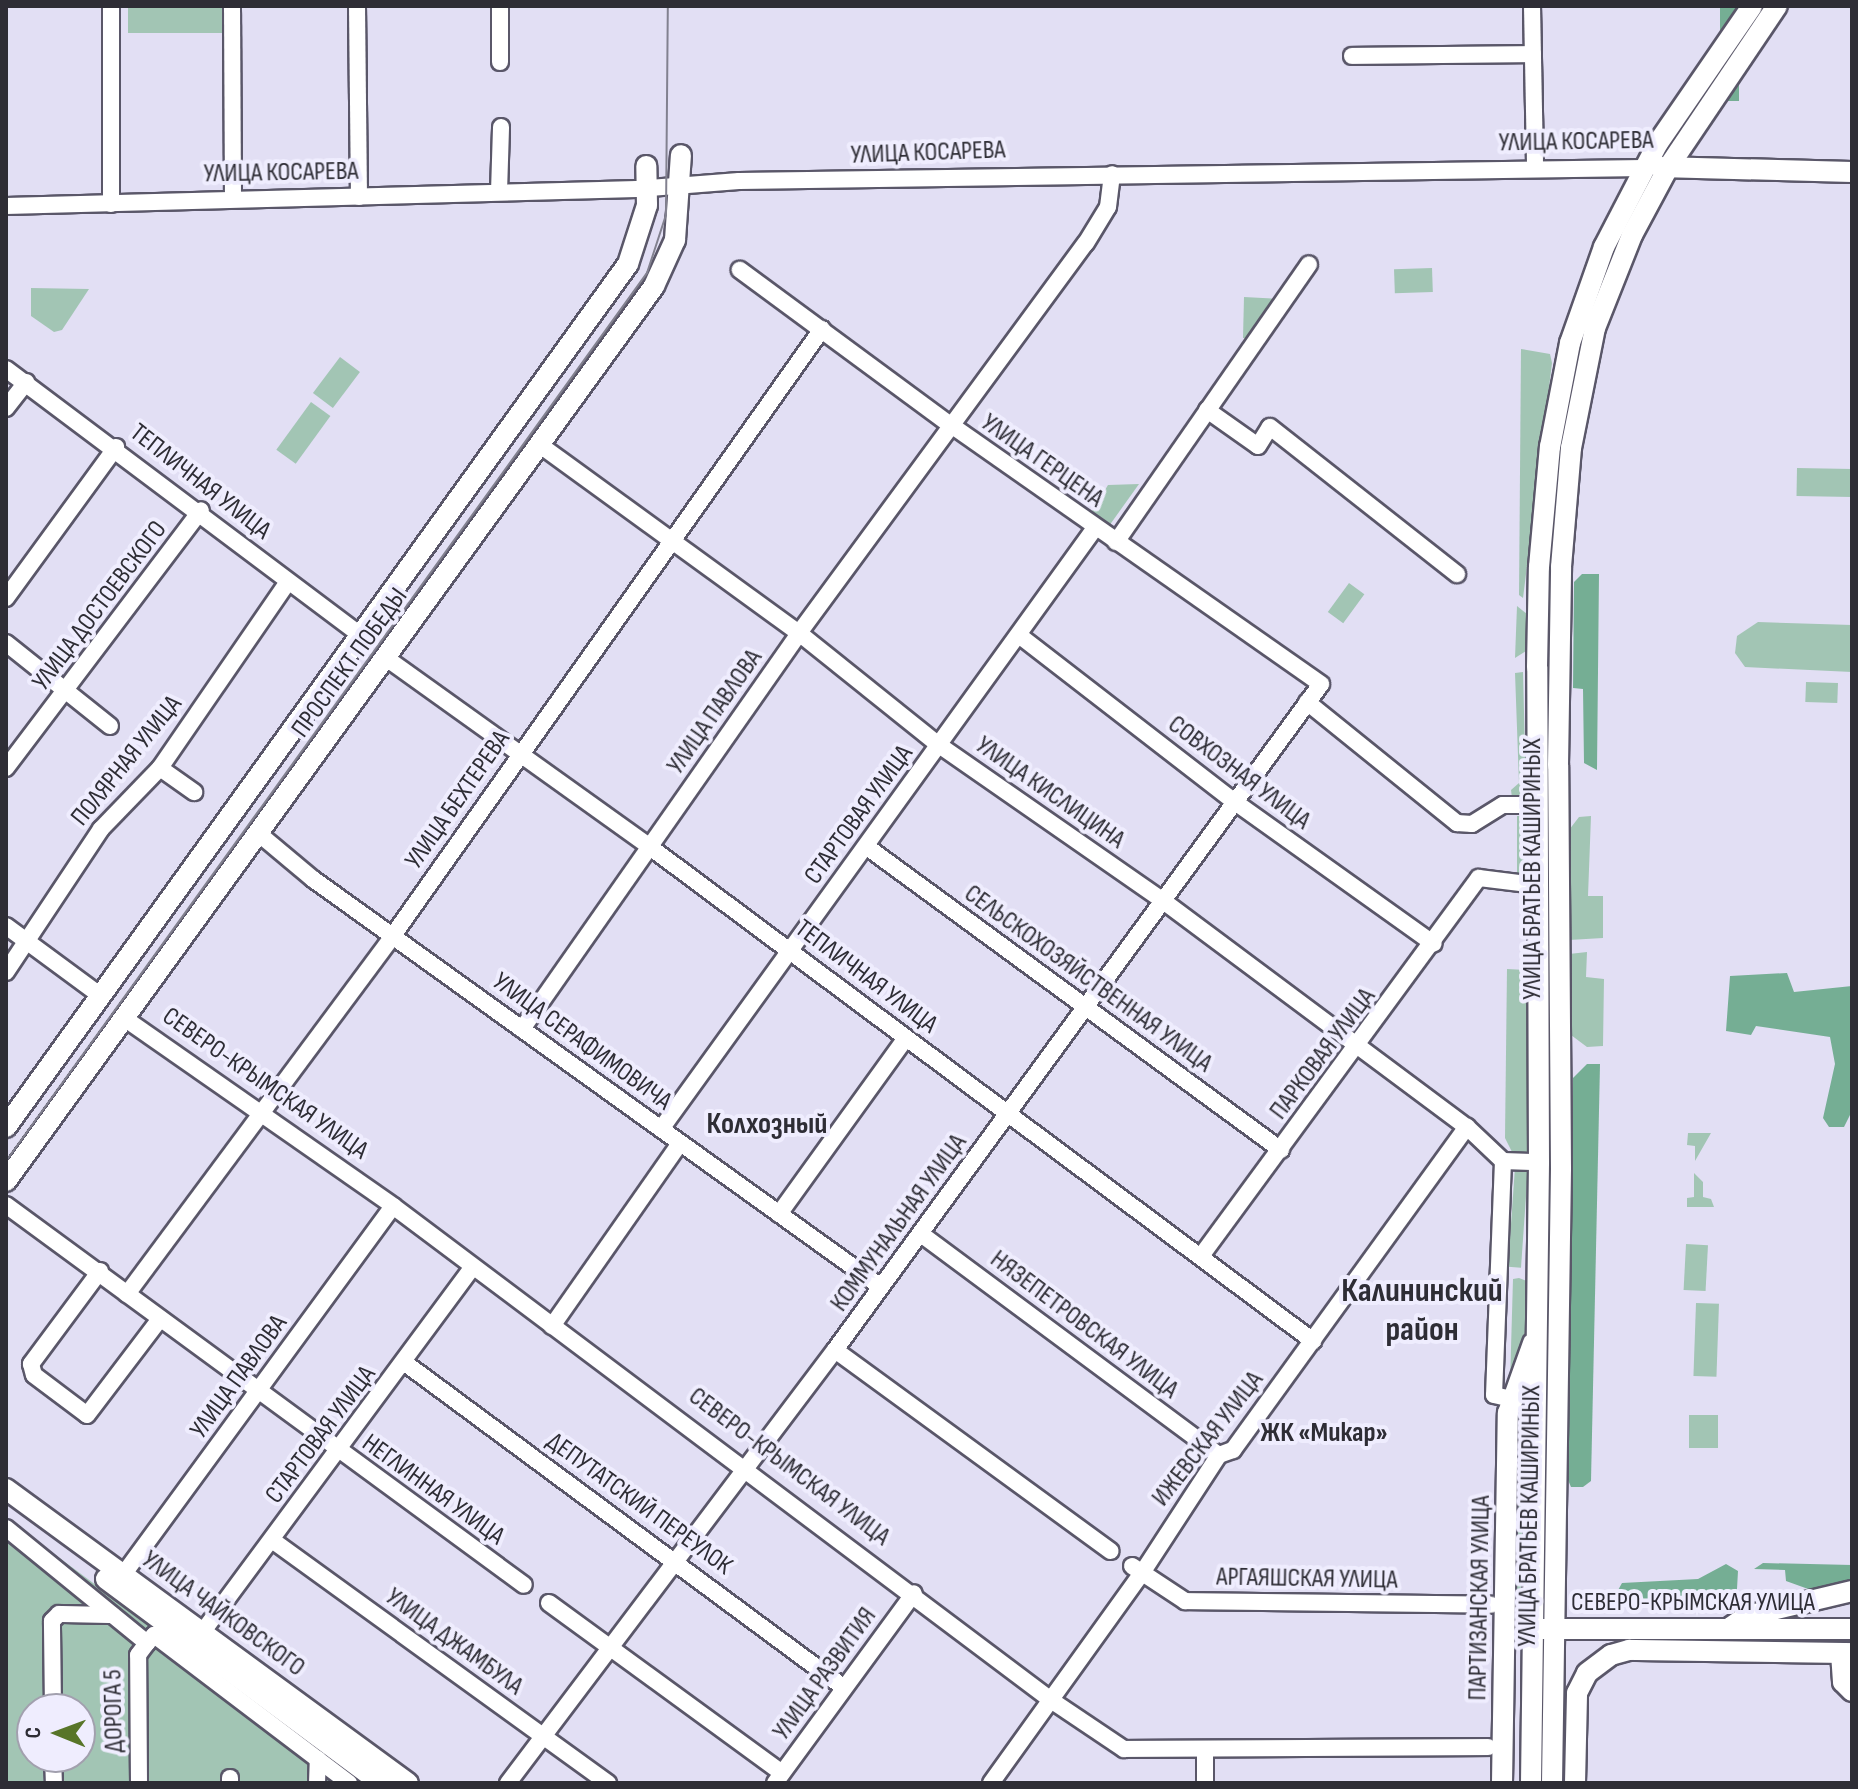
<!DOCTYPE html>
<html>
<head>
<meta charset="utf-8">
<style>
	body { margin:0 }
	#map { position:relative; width:1858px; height:1789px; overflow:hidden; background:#e2dff4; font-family:"Sofia Sans Condensed",sans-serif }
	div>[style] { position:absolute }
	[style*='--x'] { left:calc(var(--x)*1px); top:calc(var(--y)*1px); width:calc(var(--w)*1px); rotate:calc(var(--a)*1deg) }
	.green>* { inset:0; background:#a2c5b4; transform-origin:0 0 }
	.forest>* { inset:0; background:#75ae94; transform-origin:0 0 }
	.roads { filter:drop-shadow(2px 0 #5a5769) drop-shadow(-2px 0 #5a5769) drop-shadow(0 2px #5a5769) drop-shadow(0 -2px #5a5769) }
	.minor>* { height:16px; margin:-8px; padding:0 8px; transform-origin:8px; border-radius:8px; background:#fff }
	.major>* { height:20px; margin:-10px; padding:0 10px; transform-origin:10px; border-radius:10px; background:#fff }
	.tram>* { height:2px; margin:-1px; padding:0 1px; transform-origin:1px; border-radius:1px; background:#82818f }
	span { translate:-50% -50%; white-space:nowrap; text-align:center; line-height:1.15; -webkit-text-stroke:8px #efedfe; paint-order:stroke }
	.street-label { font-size:26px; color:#2e2d35 }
	.neighbourhood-label { font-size:28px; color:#2e2d35; font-weight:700 }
	.quarter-label { font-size:30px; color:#2e2d35; font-weight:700 }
	.district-label { font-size:34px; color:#2e2d35; font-weight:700 }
	.frame { position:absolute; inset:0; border:8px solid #2e2d35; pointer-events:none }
	.north { position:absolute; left:16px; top:1693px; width:80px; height:80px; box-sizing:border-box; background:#efedfe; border:2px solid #a2a0ae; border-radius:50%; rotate:271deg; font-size:22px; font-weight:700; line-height:32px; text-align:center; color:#2e2d35 }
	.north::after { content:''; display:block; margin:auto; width:28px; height:36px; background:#587529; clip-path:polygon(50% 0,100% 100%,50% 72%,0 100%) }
</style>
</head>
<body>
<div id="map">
	<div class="green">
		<div style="left:128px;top:6px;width:94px;height:27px"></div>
		<div style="left:1432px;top:268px;width:24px;height:38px;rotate:88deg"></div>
		<div style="clip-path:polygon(31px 288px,89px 289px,62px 330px,54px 332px,31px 316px)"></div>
		<div style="clip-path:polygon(1244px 297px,1279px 299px,1253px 339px,1243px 338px)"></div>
		<div style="clip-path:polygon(1521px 349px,1550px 354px,1552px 363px,1523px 598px,1519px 595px)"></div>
		<div style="left:340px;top:357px;width:25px;height:45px;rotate:37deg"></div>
		<div style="left:311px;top:402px;width:24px;height:59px;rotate:36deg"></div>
		<div style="left:1797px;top:468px;width:55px;height:28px;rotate:1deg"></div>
		<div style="clip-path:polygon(1139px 484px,1109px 526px,1091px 513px,1108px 485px)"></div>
		<div style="left:1349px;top:583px;width:19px;height:36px;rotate:36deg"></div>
		<div style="clip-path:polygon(1517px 606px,1527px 614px,1526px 651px,1515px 658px)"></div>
		<div style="clip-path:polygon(1758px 622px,1852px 625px,1852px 672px,1745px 667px,1735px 653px,1737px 636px)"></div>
		<div style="clip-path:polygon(1523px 672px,1526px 792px,1512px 798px,1511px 790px,1519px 783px,1515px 673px)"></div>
		<div style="left:1806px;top:682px;width:32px;height:20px;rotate:2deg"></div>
		<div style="left:1517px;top:816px;width:8px;height:59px"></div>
		<div style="clip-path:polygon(1591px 816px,1588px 896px,1603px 896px,1603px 938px,1569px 940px,1569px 830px,1579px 817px)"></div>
		<div style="clip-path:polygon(1587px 952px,1586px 977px,1604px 979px,1603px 1046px,1587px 1047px,1571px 1035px,1569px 954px)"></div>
		<div style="clip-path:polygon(1507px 969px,1527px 970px,1528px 1155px,1513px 1154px,1505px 1138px)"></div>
		<div style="clip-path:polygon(1688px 1133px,1711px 1133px,1695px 1161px,1695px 1146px,1687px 1145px)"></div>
		<div style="left:1515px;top:1167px;width:13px;height:100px;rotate:4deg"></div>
		<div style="clip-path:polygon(1694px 1173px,1703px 1182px,1703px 1197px,1711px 1199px,1714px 1207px,1687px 1207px,1687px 1198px,1694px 1197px)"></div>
		<div style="left:1686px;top:1244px;width:22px;height:46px;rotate:3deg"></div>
		<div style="clip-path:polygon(1519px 1278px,1527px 1281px,1526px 1341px,1510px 1383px,1513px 1279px)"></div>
		<div style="left:1696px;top:1303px;width:23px;height:73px;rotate:2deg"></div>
		<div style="clip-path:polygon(1519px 1401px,1525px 1403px,1522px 1591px,1513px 1591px,1514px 1416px)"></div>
		<div style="left:1689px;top:1415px;width:29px;height:33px"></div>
		<div style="clip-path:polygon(evenodd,6px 1518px,361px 1783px,6px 1783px,6px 1518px,32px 1709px,80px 1709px,80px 1757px,32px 1757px,32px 1709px)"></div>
	</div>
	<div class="forest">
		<div style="left:1720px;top:6px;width:19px;height:95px"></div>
		<div style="clip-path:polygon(1582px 574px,1599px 574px,1597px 770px,1584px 763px,1583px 689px,1573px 688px,1574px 582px)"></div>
		<div style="clip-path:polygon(1787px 973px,1794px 992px,1852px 986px,1852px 1111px,1844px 1127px,1829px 1127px,1823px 1118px,1835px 1064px,1830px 1037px,1756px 1026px,1751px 1035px,1726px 1031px,1730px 976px)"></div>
		<div style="clip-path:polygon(1587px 1064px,1600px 1064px,1591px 1481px,1583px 1487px,1571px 1487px,1568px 1480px,1573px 1078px)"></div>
		<div style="clip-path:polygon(1763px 1563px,1852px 1565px,1852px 1582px,1811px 1590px,1786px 1581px,1785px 1570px,1754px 1569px)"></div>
		<div style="clip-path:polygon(1726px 1564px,1738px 1571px,1737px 1589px,1731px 1601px,1705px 1608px,1628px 1601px,1617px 1592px,1622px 1583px,1698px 1579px)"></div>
	</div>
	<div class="roads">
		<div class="minor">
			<div style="--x:232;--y:6;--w:193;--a:89.7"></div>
			<div style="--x:357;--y:6;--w:191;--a:89.4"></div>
			<div style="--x:500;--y:6;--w:56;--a:90"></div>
			<div style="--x:1532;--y:6;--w:163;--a:88.9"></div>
			<div style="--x:1352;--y:56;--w:181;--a:-0.6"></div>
			<div style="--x:499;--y:192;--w:65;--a:-88.2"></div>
			<div style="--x:111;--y:204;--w:198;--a:-90"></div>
			<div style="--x:6;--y:206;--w:631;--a:-1.54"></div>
			<div style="--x:637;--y:189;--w:102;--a:-4.5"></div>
			<div style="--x:739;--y:181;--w:905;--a:-0.82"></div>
			<div style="--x:6;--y:369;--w:445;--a:36.9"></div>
			<div style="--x:6;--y:408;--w:33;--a:-52"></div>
			<div style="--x:1207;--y:410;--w:62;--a:35.2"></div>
			<div style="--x:1258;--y:446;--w:22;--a:-58"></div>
			<div style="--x:1270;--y:427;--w:238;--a:38.2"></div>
			<div style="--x:540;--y:445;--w:320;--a:36"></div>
			<div style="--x:799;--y:633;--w:179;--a:38.7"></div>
			<div style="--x:939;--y:745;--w:272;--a:34.8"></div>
			<div style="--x:1162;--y:900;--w:380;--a:36.7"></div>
			<div style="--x:1467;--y:1127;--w:50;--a:43.4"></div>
			<div style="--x:1503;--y:1161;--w:36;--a:2"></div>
			<div style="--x:1116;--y:542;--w:338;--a:-55.2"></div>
			<div style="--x:6;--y:598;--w:187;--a:-53.9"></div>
			<div style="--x:1020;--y:636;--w:272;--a:37.7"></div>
			<div style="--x:1235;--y:802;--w:244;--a:35.5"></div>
			<div style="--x:6;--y:643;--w:133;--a:38.6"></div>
			<div style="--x:386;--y:658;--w:325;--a:35.6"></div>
			<div style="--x:650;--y:847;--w:827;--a:36.69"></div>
			<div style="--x:1307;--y:702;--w:193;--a:38.9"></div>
			<div style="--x:1457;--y:823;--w:15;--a:4"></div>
			<div style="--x:1472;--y:824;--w:36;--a:-32"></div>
			<div style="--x:1503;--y:805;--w:32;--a:0"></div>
			<div style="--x:6;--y:768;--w:323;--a:-52.9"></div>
			<div style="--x:160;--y:768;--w:42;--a:35.2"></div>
			<div style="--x:258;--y:833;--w:72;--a:39.9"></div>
			<div style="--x:313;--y:879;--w:699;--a:35.69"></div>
			<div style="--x:867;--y:847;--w:513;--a:36.2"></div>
			<div style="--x:6;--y:926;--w:118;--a:36.4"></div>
			<div style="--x:6;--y:972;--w:172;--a:-56.4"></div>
			<div style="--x:101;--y:829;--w:85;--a:-46"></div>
			<div style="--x:160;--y:768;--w:226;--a:-55.5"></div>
			<div style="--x:124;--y:1018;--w:328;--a:34.9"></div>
			<div style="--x:393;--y:1206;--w:823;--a:36.9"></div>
			<div style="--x:1051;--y:1700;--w:88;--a:33.9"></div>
			<div style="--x:1124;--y:1749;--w:364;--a:-0.3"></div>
			<div style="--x:522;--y:1029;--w:483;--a:-55"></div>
			<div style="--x:799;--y:633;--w:484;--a:-53.7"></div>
			<div style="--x:1086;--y:243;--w:42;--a:-58.6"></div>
			<div style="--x:1108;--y:207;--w:33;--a:-83"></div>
			<div style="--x:661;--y:1129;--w:741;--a:-54.17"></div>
			<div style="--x:1503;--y:1161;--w:234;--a:92.2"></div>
			<div style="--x:1494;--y:1395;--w:17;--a:13"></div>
			<div style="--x:6;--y:1205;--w:642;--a:36.26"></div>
			<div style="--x:779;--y:1214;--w:217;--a:-54.2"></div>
			<div style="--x:921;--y:1234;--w:371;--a:36.6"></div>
			<div style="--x:1201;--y:1256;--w:469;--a:-53.7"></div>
			<div style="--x:1479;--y:878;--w:56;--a:7.1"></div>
			<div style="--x:100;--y:1271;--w:116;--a:126.6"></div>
			<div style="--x:31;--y:1364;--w:11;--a:75"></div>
			<div style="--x:34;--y:1375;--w:66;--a:37"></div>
			<div style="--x:87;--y:1415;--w:121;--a:-52.8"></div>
			<div style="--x:127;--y:1294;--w:448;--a:-53.4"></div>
			<div style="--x:394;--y:934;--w:741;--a:-54.72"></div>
			<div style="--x:552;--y:1326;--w:223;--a:-55"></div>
			<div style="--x:835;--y:1350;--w:341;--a:36.1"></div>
			<div style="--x:405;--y:1363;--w:545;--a:36.49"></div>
			<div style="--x:6;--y:1528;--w:182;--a:39.2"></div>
			<div style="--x:147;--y:1643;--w:11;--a:-49"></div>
			<div style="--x:154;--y:1635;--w:245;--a:37.2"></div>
			<div style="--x:272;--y:1540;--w:415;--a:35.9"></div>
			<div style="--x:1132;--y:1566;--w:64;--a:33.4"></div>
			<div style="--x:1185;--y:1601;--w:306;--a:0.7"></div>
			<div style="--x:123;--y:1575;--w:457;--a:-53.8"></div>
			<div style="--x:549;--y:1603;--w:288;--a:36.1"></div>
			<div style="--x:204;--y:1630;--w:452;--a:-53.5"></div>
			<div style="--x:53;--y:1709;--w:88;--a:-90.7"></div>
			<div style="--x:52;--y:1621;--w:10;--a:-45"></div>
			<div style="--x:59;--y:1614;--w:53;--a:1.1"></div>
			<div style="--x:1205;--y:1750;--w:33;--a:90"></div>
			<div style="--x:53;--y:1757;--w:26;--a:88"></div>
			<div style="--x:230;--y:1778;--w:5;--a:90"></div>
			<div style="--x:139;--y:1783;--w:128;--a:-90.4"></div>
			<div style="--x:138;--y:1655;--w:15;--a:-53"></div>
			<div style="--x:317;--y:1783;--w:24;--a:-88"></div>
			<div style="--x:508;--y:1783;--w:543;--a:-52.94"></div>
			<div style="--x:835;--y:1350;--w:824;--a:-53.88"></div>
			<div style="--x:1321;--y:684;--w:454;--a:-145"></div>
			<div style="--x:949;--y:424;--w:260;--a:-143.6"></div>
			<div style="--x:775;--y:1783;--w:235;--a:-53.8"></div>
			<div style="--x:991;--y:1783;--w:259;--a:-54.3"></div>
			<div style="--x:1142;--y:1573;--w:141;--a:-56.9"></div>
			<div style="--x:1219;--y:1455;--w:15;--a:-20"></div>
			<div style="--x:1233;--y:1450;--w:399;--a:-54.1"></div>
		</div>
		<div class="major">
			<div style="--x:1660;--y:167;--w:192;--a:1.5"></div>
			<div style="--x:6;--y:1127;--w:1064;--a:-54.22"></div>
			<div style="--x:628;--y:264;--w:62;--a:-72.1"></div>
			<div style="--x:647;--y:205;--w:39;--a:-91"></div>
			<div style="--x:6;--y:1181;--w:1105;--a:-54.09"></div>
			<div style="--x:654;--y:286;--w:51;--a:-65.5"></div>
			<div style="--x:675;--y:240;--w:85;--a:-86"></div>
			<div style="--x:6;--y:1489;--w:498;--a:36.2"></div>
			<div style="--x:106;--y:1579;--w:342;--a:36.6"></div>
			<div style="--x:1731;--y:1627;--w:19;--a:-35"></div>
			<div style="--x:1747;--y:1616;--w:108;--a:-13.4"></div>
			<div style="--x:1540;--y:1629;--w:312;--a:0"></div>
			<div style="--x:1841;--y:1653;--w:29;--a:86"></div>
			<div style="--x:1843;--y:1682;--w:13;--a:45"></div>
			<div style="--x:1502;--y:1783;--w:370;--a:-89.1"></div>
			<div style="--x:1508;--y:1413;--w:74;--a:-70.3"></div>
			<div style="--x:1531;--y:1783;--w:621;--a:-89.26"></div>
			<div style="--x:1539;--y:1162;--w:495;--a:-90.2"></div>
			<div style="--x:1537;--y:667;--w:100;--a:-88.9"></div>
			<div style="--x:1539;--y:567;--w:121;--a:-84.8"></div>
			<div style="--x:1550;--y:447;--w:106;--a:-79.1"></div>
			<div style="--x:1570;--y:343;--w:102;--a:-70.5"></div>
			<div style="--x:1604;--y:247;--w:117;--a:-62.6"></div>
			<div style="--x:1658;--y:143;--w:166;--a:-55.5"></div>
			<div style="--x:1552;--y:1783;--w:615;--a:-89.16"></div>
			<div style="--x:1561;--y:1168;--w:403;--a:-90.4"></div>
			<div style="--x:1558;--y:765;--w:198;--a:-89.1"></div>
			<div style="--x:1561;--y:567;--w:119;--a:-85.2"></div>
			<div style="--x:1571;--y:448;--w:122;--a:-78.7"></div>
			<div style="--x:1595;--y:328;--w:100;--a:-68.3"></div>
			<div style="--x:1632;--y:235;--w:78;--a:-61.8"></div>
			<div style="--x:1669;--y:166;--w:193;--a:-56"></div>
			<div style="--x:1575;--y:1783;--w:90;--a:-88.7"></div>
			<div style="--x:1577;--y:1693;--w:22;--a:-63"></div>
			<div style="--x:1587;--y:1673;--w:30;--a:-37"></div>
			<div style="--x:1611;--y:1655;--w:19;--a:-16"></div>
			<div style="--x:1629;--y:1650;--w:223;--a:0.8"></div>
		</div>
	</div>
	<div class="tram">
		<div style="--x:6;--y:1161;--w:1095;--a:-54.18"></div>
		<div style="--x:647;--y:273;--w:61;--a:-71.9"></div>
		<div style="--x:666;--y:215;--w:209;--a:-89.5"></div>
	</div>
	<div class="street-label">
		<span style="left:1576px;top:142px;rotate:-1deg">УЛИЦА КОСАРЕВА</span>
		<span style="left:928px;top:153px;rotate:-2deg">УЛИЦА КОСАРЕВА</span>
		<span style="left:281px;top:173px;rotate:-1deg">УЛИЦА КОСАРЕВА</span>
		<span style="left:1042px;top:461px;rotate:35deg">УЛИЦА ГЕРЦЕНА</span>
		<span style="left:200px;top:482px;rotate:38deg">ТЕПЛИЧНАЯ УЛИЦА</span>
		<span style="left:100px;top:606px;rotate:-53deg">УЛИЦА ДОСТОЕВСКОГО</span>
		<span style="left:350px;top:663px;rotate:-54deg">ПРОСПЕКТ ПОБЕДЫ</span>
		<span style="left:715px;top:712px;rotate:-55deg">УЛИЦА ПАВЛОВА</span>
		<span style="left:127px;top:761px;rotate:-51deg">ПОЛЯРНАЯ УЛИЦА</span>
		<span style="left:1239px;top:773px;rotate:37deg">СОВХОЗНАЯ УЛИЦА</span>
		<span style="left:1050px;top:793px;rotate:35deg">УЛИЦА КИСЛИЦИНА</span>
		<span style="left:458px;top:800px;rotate:-55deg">УЛИЦА БЕХТЕРЕВА</span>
		<span style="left:859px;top:815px;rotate:-54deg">СТАРТОВАЯ УЛИЦА</span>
		<span style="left:1533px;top:869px;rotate:-90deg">УЛИЦА БРАТЬЕВ КАШИРИНЫХ</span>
		<span style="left:866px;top:977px;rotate:37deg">ТЕПЛИЧНАЯ УЛИЦА</span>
		<span style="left:1088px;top:979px;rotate:36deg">СЕЛЬСКОХОЗЯЙСТВЕННАЯ УЛИЦА</span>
		<span style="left:582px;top:1042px;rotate:36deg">УЛИЦА СЕРАФИМОВИЧА</span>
		<span style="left:1323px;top:1054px;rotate:-53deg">ПАРКОВАЯ УЛИЦА</span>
		<span style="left:265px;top:1084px;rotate:35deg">СЕВЕРО-КРЫМСКАЯ УЛИЦА</span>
		<span style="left:899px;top:1223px;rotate:-54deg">КОММУНАЛЬНАЯ УЛИЦА</span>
		<span style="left:1084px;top:1325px;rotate:37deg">НЯЗЕПЕТРОВСКАЯ УЛИЦА</span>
		<span style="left:239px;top:1377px;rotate:-54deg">УЛИЦА ПАВЛОВА</span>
		<span style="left:321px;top:1435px;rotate:-53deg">СТАРТОВАЯ УЛИЦА</span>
		<span style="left:1208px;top:1439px;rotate:-52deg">ИЖЕВСКАЯ УЛИЦА</span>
		<span style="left:789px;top:1467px;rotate:37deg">СЕВЕРО-КРЫМСКАЯ УЛИЦА</span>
		<span style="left:433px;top:1490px;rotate:36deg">НЕГЛИННАЯ УЛИЦА</span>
		<span style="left:639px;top:1504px;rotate:36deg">ДЕПУТАТСКИЙ ПЕРЕУЛОК</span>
		<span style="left:1530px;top:1516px;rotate:-89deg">УЛИЦА БРАТЬЕВ КАШИРИНЫХ</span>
		<span style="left:1307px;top:1579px;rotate:1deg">АРГАЯШСКАЯ УЛИЦА</span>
		<span style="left:1480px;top:1598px;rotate:-89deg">ПАРТИЗАНСКАЯ УЛИЦА</span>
		<span style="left:1693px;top:1603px">СЕВЕРО-КРЫМСКАЯ УЛИЦА</span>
		<span style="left:223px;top:1614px;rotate:36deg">УЛИЦА ЧАЙКОВСКОГО</span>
		<span style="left:454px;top:1642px;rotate:36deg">УЛИЦА ДЖАМБУЛА</span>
		<span style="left:825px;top:1674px;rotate:-54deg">УЛИЦА РАЗВИТИЯ</span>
		<span style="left:114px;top:1711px;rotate:-91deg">ДОРОГА 5</span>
	</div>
	<div class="neighbourhood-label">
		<span style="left:1324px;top:1433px">ЖК «Микар»</span>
	</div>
	<div class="quarter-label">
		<span style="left:767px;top:1124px">Колхозный</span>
	</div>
	<div class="district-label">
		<span style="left:1422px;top:1310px">Калининский<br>район</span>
	</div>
	<div class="frame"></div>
	<div class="north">С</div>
</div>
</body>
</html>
